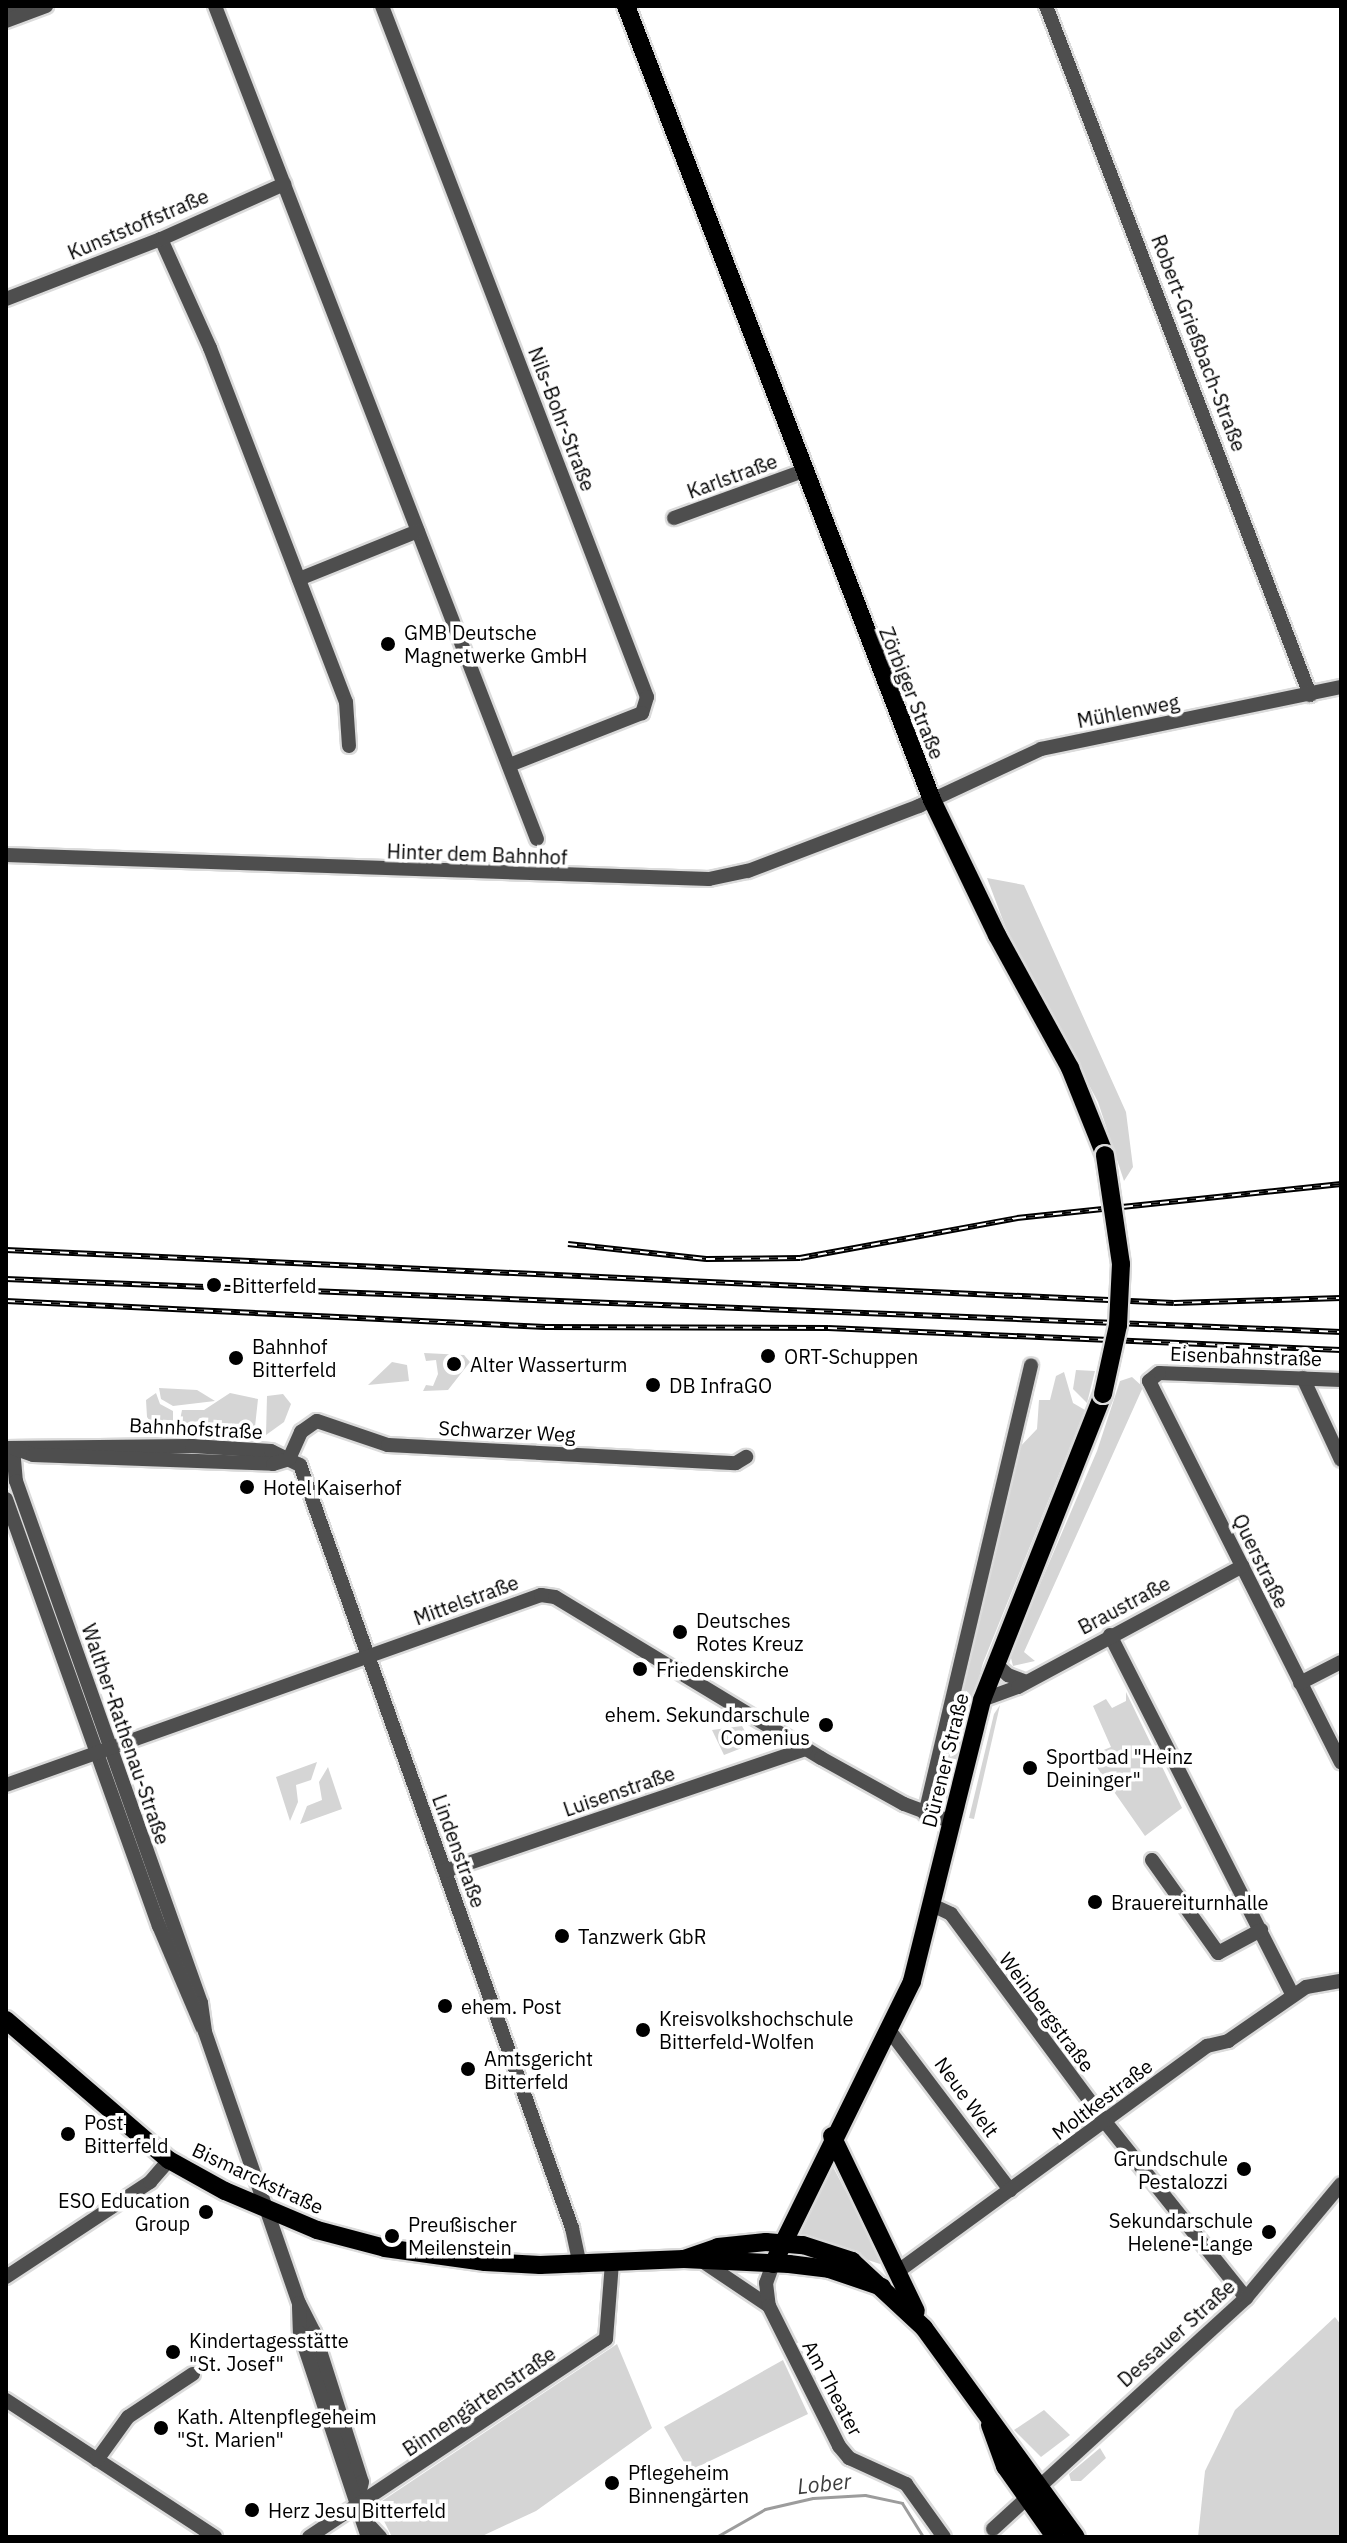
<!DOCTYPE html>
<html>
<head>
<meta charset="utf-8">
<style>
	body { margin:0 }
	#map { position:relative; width:1347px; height:2543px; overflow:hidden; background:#fff; font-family:"IBM Plex Sans",sans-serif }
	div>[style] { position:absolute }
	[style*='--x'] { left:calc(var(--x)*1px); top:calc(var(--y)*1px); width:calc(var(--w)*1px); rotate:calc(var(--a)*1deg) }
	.green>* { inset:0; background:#d5d5d5 }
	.stream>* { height:3px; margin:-1.5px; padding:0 1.5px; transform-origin:1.5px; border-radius:1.5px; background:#9c9c9c }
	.roads { filter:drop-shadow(2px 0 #dbdbdb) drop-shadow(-2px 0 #dbdbdb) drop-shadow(0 2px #dbdbdb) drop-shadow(0 -2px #dbdbdb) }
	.minor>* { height:14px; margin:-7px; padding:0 7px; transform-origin:7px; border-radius:7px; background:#4e4e4e }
	.major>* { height:18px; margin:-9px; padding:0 9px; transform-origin:9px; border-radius:9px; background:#000 }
	.rail>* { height:6px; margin-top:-3px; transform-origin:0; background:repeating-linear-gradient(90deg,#fff 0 9px,#000 0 18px); box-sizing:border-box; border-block:2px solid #000 }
	.bridges { filter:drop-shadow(2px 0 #dbdbdb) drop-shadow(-2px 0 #dbdbdb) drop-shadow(0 2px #dbdbdb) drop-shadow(0 -2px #dbdbdb) }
	.major-bridge>* { height:18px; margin:-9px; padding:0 9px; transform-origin:9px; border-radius:9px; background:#000 }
	.dots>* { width:22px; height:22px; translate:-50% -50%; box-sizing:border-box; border:4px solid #fff; border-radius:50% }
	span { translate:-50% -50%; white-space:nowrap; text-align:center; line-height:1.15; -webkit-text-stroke:7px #fff; paint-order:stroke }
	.street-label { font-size:20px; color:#000 }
	.poi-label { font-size:20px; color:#000 }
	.left { translate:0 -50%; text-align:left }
	.right { translate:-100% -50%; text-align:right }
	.water-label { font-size:22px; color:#3d3d3d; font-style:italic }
	.frame { position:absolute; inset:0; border:8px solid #000; pointer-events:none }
</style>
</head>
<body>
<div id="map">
	<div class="green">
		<div style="clip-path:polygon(987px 878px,1024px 885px,1126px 1112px,1133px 1167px,1124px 1181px,1098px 1102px,1007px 931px)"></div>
		<div style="clip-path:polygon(424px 1353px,464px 1355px,470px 1362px,448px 1390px,423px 1391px,426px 1385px,433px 1386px,438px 1374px,436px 1360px,426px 1361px)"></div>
		<div style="clip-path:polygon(392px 1362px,407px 1365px,409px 1381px,368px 1385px)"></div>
		<div style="clip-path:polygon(1076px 1370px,1095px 1371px,1087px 1403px,1073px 1389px)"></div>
		<div style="clip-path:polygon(1064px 1372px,1073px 1403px,1085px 1410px,983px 1663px,949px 1792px,935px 1798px,979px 1625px,974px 1622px,1014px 1453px,1037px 1429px,1039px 1400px,1050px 1400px,1056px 1376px)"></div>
		<div style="clip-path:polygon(1132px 1377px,1143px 1387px,1024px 1652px,1035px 1661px,1013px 1666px,1010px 1654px,1097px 1451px,1120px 1381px)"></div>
		<div style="clip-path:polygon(159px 1388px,197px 1390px,215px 1401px,173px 1406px,161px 1399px)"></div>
		<div style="clip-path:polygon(156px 1393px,160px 1404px,173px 1411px,173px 1434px,158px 1432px,147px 1417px,146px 1400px)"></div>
		<div style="clip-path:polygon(230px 1393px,258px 1399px,254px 1436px,178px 1430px,182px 1410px,204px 1410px)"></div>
		<div style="clip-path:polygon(283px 1394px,291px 1404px,284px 1422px,266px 1435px,267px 1396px)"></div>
		<div style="clip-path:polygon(1126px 1692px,1182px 1808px,1145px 1836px,1089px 1756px,1111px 1747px,1093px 1706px,1106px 1699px,1112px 1708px,1126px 1701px)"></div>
		<div style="clip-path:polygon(1000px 1705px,974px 1819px,969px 1818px,994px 1714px)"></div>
		<div style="clip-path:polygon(742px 1726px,752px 1744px,724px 1755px,712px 1730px)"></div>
		<div style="clip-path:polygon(317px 1762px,311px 1780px,296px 1785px,298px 1802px,290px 1821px,276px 1777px)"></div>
		<div style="clip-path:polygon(328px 1767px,342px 1809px,300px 1824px,307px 1806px,322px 1800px,319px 1782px)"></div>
		<div style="clip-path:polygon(832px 2165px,882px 2260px,880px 2264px,799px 2237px)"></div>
		<div style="clip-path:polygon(1335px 2317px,1341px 2325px,1341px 2537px,1198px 2537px,1205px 2471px,1235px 2410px)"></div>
		<div style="clip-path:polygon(617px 2344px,652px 2428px,536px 2511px,480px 2537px,392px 2537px,376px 2505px)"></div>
		<div style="clip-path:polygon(783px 2360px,808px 2414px,689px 2471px,664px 2427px)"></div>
		<div style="clip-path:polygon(1044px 2410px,1070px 2435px,1041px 2457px,1014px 2430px)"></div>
		<div style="clip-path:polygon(1100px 2448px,1106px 2458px,1081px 2481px,1071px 2481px,1069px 2474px)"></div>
	</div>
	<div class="stream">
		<div style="--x:716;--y:2537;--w:56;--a:-29.7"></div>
		<div style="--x:765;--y:2509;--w:49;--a:-12.9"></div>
		<div style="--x:813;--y:2498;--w:52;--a:-3.3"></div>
		<div style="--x:865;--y:2495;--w:38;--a:12"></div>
		<div style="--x:902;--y:2503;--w:40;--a:58"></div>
	</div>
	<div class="roads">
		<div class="minor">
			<div style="--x:215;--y:6;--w:893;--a:68.87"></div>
			<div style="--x:382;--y:6;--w:740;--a:69.02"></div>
			<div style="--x:647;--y:697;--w:17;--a:107"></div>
			<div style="--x:642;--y:713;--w:143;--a:158.6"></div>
			<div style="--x:1046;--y:6;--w:738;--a:69.03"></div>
			<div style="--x:6;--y:10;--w:10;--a:-24"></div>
			<div style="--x:6;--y:21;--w:43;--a:-20.6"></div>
			<div style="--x:161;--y:239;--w:120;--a:65.8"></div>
			<div style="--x:210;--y:348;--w:379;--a:69"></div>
			<div style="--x:346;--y:702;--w:44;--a:86.1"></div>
			<div style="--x:6;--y:299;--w:166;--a:-21.2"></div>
			<div style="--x:161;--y:239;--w:135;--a:-24.1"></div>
			<div style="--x:674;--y:518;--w:137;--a:-20"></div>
			<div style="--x:299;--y:579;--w:128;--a:-22"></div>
			<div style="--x:6;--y:855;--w:703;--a:1.96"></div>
			<div style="--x:709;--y:879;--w:40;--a:-12"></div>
			<div style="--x:748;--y:871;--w:183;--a:-20.8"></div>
			<div style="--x:919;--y:806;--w:135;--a:-25"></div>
			<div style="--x:1041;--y:749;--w:306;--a:-11.7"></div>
			<div style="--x:1303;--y:1378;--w:90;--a:65.1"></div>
			<div style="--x:1341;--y:1380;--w:182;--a:-177.8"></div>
			<div style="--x:1159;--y:1373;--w:13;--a:141"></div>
			<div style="--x:1149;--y:1381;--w:427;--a:63.3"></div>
			<div style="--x:6;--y:1448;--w:186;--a:-0.6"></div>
			<div style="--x:192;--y:1446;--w:79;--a:3.6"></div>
			<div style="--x:271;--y:1451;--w:32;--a:26"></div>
			<div style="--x:300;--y:1465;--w:810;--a:70.38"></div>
			<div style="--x:572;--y:2228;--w:38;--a:78"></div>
			<div style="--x:13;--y:1448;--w:33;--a:85"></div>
			<div style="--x:16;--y:1481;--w:554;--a:70.49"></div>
			<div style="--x:201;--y:2003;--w:29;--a:82"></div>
			<div style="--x:205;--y:2032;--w:287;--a:70.9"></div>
			<div style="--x:299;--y:2303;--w:33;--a:63"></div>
			<div style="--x:314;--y:2332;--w:157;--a:72.3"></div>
			<div style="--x:362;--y:2482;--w:16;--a:104"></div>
			<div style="--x:13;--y:1448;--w:21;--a:19"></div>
			<div style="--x:33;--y:1455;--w:240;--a:2.1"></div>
			<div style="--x:273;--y:1464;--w:17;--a:-17"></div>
			<div style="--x:289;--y:1459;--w:30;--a:-66"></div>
			<div style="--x:301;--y:1432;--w:19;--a:-35"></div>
			<div style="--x:317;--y:1421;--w:75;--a:18.7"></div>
			<div style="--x:388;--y:1445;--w:348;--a:3"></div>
			<div style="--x:736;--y:1463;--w:12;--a:-31"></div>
			<div style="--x:6;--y:1499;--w:454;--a:70.3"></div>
			<div style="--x:159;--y:1926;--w:110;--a:66.9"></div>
			<div style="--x:1110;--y:1635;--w:404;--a:63.1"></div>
			<div style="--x:995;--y:1663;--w:18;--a:43"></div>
			<div style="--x:1008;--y:1675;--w:17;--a:21"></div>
			<div style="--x:1300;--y:1683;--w:46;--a:-27.1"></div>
			<div style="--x:982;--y:1700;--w:38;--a:-20"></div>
			<div style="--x:1018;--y:1687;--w:255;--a:-28.3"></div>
			<div style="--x:6;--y:1785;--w:568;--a:-19.55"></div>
			<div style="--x:541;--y:1595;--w:14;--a:8"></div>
			<div style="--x:555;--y:1597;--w:311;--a:31.2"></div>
			<div style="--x:821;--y:1758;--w:95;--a:29"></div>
			<div style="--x:904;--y:1804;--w:51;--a:20.6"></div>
			<div style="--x:925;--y:1814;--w:461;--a:-76.7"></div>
			<div style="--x:1152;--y:1860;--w:114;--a:54.6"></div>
			<div style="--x:1218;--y:1953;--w:49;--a:-28.1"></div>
			<div style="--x:445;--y:1871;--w:381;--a:-18.7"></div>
			<div style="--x:932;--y:1905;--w:21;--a:25"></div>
			<div style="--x:951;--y:1914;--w:260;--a:53.4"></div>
			<div style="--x:1106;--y:2123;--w:224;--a:51.3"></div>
			<div style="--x:889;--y:2030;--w:201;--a:52.9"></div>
			<div style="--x:705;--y:2263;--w:77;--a:33.9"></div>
			<div style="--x:773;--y:2264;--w:20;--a:110"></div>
			<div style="--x:766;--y:2283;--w:23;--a:83"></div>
			<div style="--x:769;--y:2306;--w:157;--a:63.4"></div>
			<div style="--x:839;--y:2446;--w:16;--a:50"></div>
			<div style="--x:849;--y:2458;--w:63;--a:24.5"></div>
			<div style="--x:906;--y:2484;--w:65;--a:54.4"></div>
			<div style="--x:897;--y:2272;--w:384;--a:-36.1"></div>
			<div style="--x:1207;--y:2046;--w:22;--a:-13"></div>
			<div style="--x:1228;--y:2041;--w:95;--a:-34.7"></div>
			<div style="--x:1306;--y:1987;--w:36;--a:-10"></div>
			<div style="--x:6;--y:2277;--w:173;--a:-33.4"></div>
			<div style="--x:150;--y:2182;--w:29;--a:-49"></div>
			<div style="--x:299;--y:2307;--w:26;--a:88"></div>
			<div style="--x:300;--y:2333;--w:215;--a:71.6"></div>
			<div style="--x:6;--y:2400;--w:250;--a:33.2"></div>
			<div style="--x:97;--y:2460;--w:53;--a:-54.2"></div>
			<div style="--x:128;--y:2417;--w:78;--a:-33.5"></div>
			<div style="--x:368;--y:2524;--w:18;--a:47"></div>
			<div style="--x:993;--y:2529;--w:343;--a:-42.4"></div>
			<div style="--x:1246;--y:2298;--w:148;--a:-50.2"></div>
			<div style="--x:309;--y:2537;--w:357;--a:-33.7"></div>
			<div style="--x:606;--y:2339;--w:76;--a:-85.5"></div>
		</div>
		<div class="major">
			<div style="--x:626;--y:6;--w:851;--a:68.92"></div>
			<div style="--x:932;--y:800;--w:150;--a:64.3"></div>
			<div style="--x:997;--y:935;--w:152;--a:61.2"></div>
			<div style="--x:1070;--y:1068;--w:94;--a:68.1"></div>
			<div style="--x:6;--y:2020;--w:215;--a:40.7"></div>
			<div style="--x:169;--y:2160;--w:64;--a:29"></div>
			<div style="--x:225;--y:2191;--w:100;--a:23"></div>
			<div style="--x:317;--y:2230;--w:70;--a:14.8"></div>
			<div style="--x:385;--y:2248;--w:101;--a:8"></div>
			<div style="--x:485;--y:2262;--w:55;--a:3.1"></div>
			<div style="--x:540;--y:2265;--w:144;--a:-2.4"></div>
			<div style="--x:684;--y:2259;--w:105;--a:2.7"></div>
			<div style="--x:789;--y:2264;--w:40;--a:7.1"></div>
			<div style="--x:829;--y:2269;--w:56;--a:18.8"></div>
			<div style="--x:832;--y:2136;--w:194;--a:64.4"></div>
			<div style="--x:684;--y:2259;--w:36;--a:-19"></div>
			<div style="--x:718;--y:2247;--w:48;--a:-5.9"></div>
			<div style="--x:766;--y:2242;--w:37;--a:5"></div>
			<div style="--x:803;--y:2245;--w:52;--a:18.1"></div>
			<div style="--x:852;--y:2261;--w:98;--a:42.9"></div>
			<div style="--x:924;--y:2328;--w:258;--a:54"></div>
			<div style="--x:773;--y:2264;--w:315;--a:-63.8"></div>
			<div style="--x:912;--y:1981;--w:290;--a:-76"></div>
			<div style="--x:982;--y:1700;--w:329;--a:-68.4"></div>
			<div style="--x:990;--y:2425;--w:44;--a:69.9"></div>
			<div style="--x:1005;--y:2466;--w:87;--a:54.8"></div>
		</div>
	</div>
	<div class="rail">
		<div style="--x:568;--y:1244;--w:139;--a:6.2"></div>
		<div style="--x:706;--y:1259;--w:94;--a:-0.6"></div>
		<div style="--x:800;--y:1258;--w:221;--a:-10.4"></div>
		<div style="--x:1017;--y:1218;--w:326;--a:-6"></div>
		<div style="--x:6;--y:1250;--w:1169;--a:2.6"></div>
		<div style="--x:1174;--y:1303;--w:167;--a:-1.7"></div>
		<div style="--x:6;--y:1279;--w:1336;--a:2.27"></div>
		<div style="--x:6;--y:1301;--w:540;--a:2.76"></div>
		<div style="--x:545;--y:1327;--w:283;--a:0.2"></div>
		<div style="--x:828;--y:1328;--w:513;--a:2.46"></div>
	</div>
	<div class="bridges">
		<div class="major-bridge">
			<div style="--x:1103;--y:1394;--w:71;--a:-77.7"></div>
			<div style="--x:1118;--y:1325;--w:61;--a:-87.2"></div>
			<div style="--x:1121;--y:1264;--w:110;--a:-98.4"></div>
		</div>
	</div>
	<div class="dots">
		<div style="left:388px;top:644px;background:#000"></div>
		<div style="left:214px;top:1285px;background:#000"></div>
		<div style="left:768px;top:1356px;background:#000"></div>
		<div style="left:236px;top:1358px;background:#000"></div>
		<div style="left:454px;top:1364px;background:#000"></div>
		<div style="left:653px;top:1385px;background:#000"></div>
		<div style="left:247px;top:1487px;background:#000"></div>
		<div style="left:680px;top:1632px;background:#000"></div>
		<div style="left:640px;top:1669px;background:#000"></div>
		<div style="left:826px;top:1725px;background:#000"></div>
		<div style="left:1030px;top:1768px;background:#000"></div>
		<div style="left:1095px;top:1902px;background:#000"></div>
		<div style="left:562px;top:1936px;background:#000"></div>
		<div style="left:445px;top:2006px;background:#000"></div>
		<div style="left:643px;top:2030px;background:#000"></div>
		<div style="left:468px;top:2069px;background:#000"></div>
		<div style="left:68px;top:2134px;background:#000"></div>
		<div style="left:1244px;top:2169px;background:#000"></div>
		<div style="left:206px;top:2212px;background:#000"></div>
		<div style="left:1269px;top:2232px;background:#000"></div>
		<div style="left:392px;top:2236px;background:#000"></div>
		<div style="left:173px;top:2352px;background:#000"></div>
		<div style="left:161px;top:2428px;background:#000"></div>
		<div style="left:612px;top:2483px;background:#000"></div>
		<div style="left:252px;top:2510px;background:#000"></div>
	</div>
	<div class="street-label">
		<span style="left:138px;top:224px;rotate:-23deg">Kunststoffstraße</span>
		<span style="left:1199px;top:343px;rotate:69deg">Robert-Grießbach-Straße</span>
		<span style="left:562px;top:419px;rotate:69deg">Nils-Bohr-Straße</span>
		<span style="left:732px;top:476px;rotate:-20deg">Karlstraße</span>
		<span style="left:912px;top:693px;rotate:68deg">Zörbiger Straße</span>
		<span style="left:1128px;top:711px;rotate:-11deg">Mühlenweg</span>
		<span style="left:477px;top:854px;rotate:2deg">Hinter dem Bahnhof</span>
		<span style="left:1246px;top:1356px;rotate:2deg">Eisenbahnstraße</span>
		<span style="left:196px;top:1428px;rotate:3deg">Bahnhofstraße</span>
		<span style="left:507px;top:1431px;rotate:3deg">Schwarzer Weg</span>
		<span style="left:1261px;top:1561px;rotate:64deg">Querstraße</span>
		<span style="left:466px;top:1600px;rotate:-20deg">Mittelstraße</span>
		<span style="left:1124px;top:1605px;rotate:-28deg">Braustraße</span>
		<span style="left:126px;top:1734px;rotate:71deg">Walther-Rathenau-Straße</span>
		<span style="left:945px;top:1760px;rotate:-76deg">Dürener Straße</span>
		<span style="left:619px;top:1791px;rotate:-19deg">Luisenstraße</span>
		<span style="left:459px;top:1851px;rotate:70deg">Lindenstraße</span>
		<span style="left:1047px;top:2012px;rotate:53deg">Weinbergstraße</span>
		<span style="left:967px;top:2097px;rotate:54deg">Neue Welt</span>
		<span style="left:1102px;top:2099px;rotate:-37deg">Moltkestraße</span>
		<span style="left:258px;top:2178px;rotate:25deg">Bismarckstraße</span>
		<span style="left:1176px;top:2333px;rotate:-42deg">Dessauer Straße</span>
		<span style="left:833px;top:2388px;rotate:62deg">Am Theater</span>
		<span style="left:479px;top:2401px;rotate:-34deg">Binnengärtenstraße</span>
	</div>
	<div class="poi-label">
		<span class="left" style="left:404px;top:644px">GMB Deutsche<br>Magnetwerke GmbH</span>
		<span class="left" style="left:232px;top:1285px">Bitterfeld</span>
		<span class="left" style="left:252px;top:1358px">Bahnhof<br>Bitterfeld</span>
		<span class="left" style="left:784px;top:1356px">ORT-Schuppen</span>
		<span class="left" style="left:470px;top:1364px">Alter Wasserturm</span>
		<span class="left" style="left:669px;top:1385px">DB InfraGO</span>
		<span class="left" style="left:263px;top:1487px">Hotel Kaiserhof</span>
		<span class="left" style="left:696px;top:1632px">Deutsches<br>Rotes Kreuz</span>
		<span class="left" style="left:656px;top:1669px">Friedenskirche</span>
		<span class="right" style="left:810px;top:1726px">ehem. Sekundarschule<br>Comenius</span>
		<span class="left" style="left:1046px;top:1768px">Sportbad "Heinz<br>Deininger"</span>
		<span class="left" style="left:1111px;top:1902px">Brauereiturnhalle</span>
		<span class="left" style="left:578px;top:1936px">Tanzwerk GbR</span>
		<span class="left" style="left:461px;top:2006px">ehem. Post</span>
		<span class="left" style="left:659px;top:2030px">Kreisvolkshochschule<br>Bitterfeld-Wolfen</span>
		<span class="left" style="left:484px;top:2070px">Amtsgericht<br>Bitterfeld</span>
		<span class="left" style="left:84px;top:2134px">Post<br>Bitterfeld</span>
		<span class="right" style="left:1228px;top:2170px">Grundschule<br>Pestalozzi</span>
		<span class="right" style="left:190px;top:2212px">ESO Education<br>Group</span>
		<span class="right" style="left:1253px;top:2232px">Sekundarschule<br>Helene-Lange</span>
		<span class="left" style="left:408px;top:2236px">Preußischer<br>Meilenstein</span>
		<span class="left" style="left:189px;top:2352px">Kindertagesstätte<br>"St. Josef"</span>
		<span class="left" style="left:177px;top:2428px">Kath. Altenpflegeheim<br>"St. Marien"</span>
		<span class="left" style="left:628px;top:2484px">Pflegeheim<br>Binnengärten</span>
		<span class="left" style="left:268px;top:2510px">Herz Jesu Bitterfeld</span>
	</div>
	<div class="water-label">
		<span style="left:824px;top:2483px;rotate:-6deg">Lober</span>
	</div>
	<div class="frame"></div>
</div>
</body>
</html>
